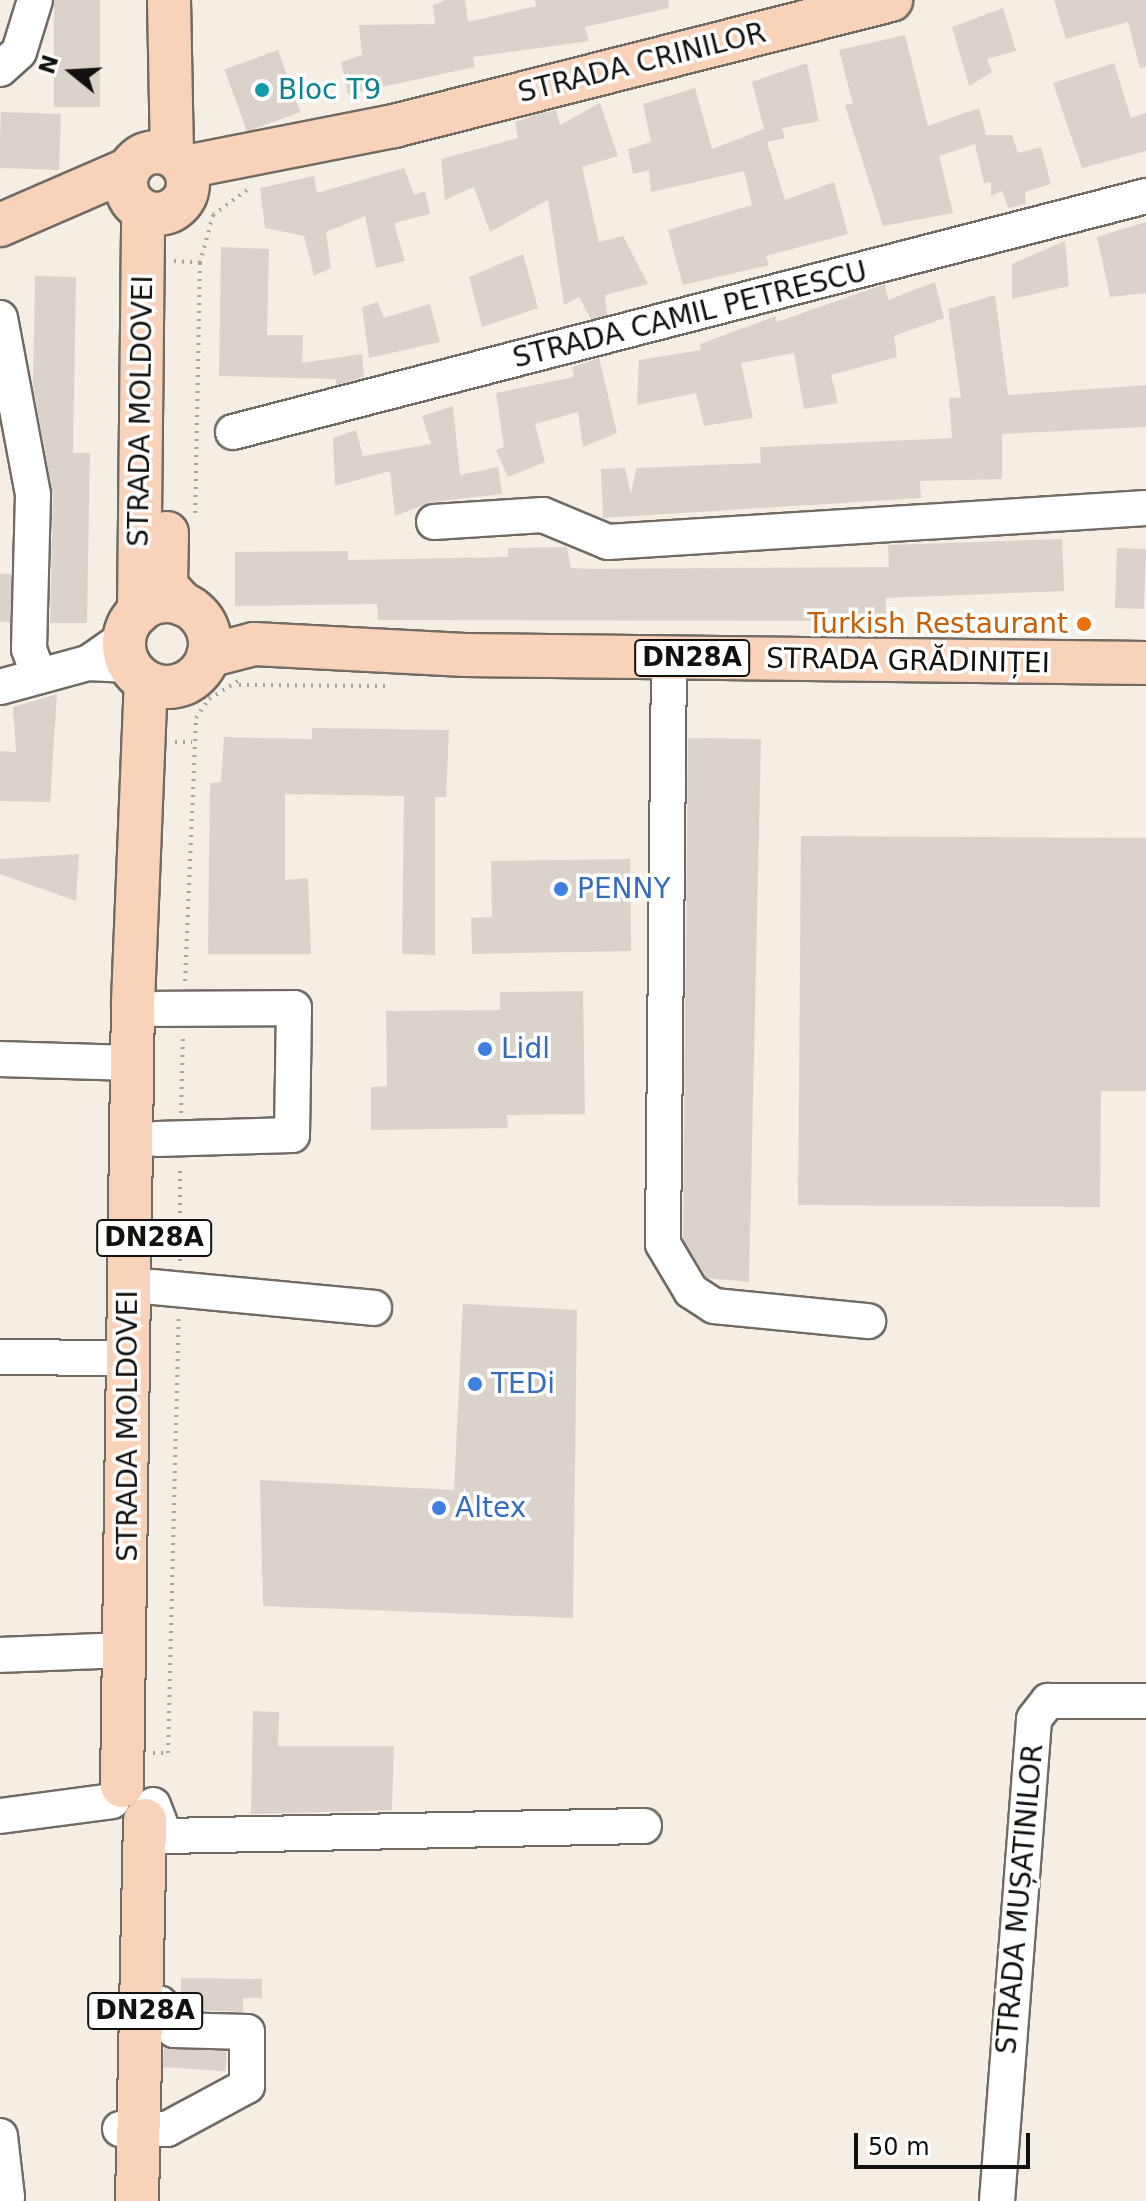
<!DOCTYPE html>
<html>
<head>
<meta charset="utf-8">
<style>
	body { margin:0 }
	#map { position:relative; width:1146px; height:2201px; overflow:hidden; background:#f5eee5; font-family:"DejaVu Sans",sans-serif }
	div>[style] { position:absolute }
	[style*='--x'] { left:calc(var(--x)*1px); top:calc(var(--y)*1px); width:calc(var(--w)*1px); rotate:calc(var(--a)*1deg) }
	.building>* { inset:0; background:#dbd2cc; transform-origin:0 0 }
	.path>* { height:4px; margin-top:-2px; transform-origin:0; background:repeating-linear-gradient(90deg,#a9a49d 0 2px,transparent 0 8px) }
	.roads { filter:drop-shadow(2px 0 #716b64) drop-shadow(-2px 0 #716b64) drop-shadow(0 2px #716b64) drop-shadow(0 -2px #716b64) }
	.minor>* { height:34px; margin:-17px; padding:0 17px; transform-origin:17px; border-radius:17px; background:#fff }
	.major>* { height:42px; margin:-21px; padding:0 21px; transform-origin:21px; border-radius:21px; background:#f8d3b9 }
	.major>.ring { margin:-21px; padding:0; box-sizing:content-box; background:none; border:42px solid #f8d3b9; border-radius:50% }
	.dots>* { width:22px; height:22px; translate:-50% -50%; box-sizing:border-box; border:4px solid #fff; border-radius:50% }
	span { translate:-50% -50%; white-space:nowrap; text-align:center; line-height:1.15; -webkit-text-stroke:7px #fff; paint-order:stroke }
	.shield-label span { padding:2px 6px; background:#fff; border:2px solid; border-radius:6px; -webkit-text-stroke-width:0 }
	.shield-label { font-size:26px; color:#13110e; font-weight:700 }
	.street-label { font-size:28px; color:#13110e }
	.culture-label { font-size:28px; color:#0d838f }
	.left { translate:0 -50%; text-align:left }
	.food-label { font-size:28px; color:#c56008 }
	.right { translate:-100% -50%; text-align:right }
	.shop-label { font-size:28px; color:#366cbe }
	.north { position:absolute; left:32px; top:32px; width:80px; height:80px; -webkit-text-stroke:6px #fff; paint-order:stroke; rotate:288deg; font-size:22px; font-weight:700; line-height:32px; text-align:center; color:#13110e }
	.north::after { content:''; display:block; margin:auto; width:28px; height:36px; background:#13110e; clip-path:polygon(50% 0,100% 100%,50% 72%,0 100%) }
	.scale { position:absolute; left:854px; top:2133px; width:176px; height:36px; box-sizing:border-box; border:4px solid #13110e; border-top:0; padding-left:10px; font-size:24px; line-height:28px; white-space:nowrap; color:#13110e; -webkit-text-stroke:6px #fff; paint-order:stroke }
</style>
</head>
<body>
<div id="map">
	<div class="building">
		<div style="left:54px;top:0;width:46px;height:107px"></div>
		<div style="clip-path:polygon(446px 0,465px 0,468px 22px,536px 6px,535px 0,668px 0,669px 8px,585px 27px,589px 41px,473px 57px,475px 67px,348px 94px,341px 62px,362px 55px,359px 25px,435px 24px,433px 5px)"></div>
		<div style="clip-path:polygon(1054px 0,1146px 0,1146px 67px,1140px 68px,1128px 22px,1066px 39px)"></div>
		<div style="clip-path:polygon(1003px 8px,1016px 51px,987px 59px,992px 72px,969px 86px,952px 27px)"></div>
		<div style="clip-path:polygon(905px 35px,928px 126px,979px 108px,986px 135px,1012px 135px,1018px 153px,1041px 147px,1051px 184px,1025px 192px,1026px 204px,1008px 208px,1002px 191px,991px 196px,991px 182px,984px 183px,975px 144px,939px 156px,953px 213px,883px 226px,845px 105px,853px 104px,839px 50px)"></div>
		<div style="left:278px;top:50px;width:66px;height:57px;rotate:70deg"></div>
		<div style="clip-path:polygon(807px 63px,819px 121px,782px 128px,785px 138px,767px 142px,785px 200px,834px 182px,848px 234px,766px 256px,769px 265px,683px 285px,668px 230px,752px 205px,744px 171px,651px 192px,649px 170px,633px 174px,628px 149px,651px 142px,643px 104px,695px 88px,712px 149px,764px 129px,752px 82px)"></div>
		<div style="clip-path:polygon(1114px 63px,1131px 118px,1146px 113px,1146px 151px,1082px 168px,1053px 83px)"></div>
		<div style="clip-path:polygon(600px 103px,618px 156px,582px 167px,599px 242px,623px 236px,648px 284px,605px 295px,607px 315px,591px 319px,579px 297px,564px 305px,548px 200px,490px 232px,474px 187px,445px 200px,441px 159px,518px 138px,515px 122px,535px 115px,556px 110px,560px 125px)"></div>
		<div style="left:1px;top:112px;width:60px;height:56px;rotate:2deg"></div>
		<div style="clip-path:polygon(404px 168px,414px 195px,425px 191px,430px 214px,394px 223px,405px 261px,376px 268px,365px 216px,326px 232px,331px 268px,314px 276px,304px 236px,265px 228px,260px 188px,314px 176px,317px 193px)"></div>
		<div style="clip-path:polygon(1146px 222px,1146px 293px,1110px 297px,1097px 237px)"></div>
		<div style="clip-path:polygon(1065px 241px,1069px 286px,1012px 299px,1012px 264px)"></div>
		<div style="clip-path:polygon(221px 247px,269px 249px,267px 335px,303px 335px,302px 363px,362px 354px,364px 377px,336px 385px,336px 379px,219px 376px)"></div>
		<div style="clip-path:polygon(523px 254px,538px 308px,482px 327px,469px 277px)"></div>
		<div style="clip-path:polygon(35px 276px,76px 277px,73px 453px,90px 453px,87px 623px,50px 623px,53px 496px,33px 386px)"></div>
		<div style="clip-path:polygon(935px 282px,944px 318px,894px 336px,897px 357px,831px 375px,838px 403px,804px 409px,794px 353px,741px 363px,753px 418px,704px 426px,696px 393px,637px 405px,639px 360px,701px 350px,700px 344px,776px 316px,777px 322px,885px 284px,888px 300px)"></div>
		<div style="clip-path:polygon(995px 295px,1008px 395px,1146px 385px,1146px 427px,1002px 434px,1002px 479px,920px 481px,921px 498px,603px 518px,601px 469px,625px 468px,631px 495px,636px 468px,761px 463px,760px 447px,952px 438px,949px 398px,961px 398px,948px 309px)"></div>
		<div style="clip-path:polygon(378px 302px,384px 318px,430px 304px,440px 342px,369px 358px,362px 307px)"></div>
		<div style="clip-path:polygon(599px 358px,617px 433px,583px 447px,578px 412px,535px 424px,545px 462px,508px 477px,496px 450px,504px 447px,496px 393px,574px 377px,572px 367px)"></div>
		<div style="clip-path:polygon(453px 406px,460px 475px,498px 467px,502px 494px,432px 502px,395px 516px,390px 471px,335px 486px,333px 438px,356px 430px,363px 456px,431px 444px,422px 416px)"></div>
		<div style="clip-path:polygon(1062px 539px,1064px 591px,886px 598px,886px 621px,378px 620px,377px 604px,235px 606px,235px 552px,348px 551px,348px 560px,508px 557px,508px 548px,567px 547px,571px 568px,591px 569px,889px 567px,888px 545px)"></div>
		<div style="left:1117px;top:548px;width:29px;height:60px;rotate:2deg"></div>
		<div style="left:0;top:574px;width:11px;height:48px"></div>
		<div style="clip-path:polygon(57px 694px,50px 802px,0 801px,0 751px,16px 752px,13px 707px)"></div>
		<div style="clip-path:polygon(312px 728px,449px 730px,446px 797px,435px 797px,435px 955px,402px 954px,404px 796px,285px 794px,285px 880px,308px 878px,311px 954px,208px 954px,210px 783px,221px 782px,224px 737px,312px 739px)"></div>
		<div style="clip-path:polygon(688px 738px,761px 739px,749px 1282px,707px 1278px,683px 1239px)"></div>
		<div style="clip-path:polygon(801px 836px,1146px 838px,1146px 1091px,1101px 1091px,1100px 1207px,798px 1205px)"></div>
		<div style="clip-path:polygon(79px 854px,76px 901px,0 874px,0 859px)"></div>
		<div style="clip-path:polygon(630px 859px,631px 951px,472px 954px,471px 918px,492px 917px,491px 861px)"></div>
		<div style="clip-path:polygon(583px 991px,585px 1114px,507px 1115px,508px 1128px,371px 1130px,371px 1087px,387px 1086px,386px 1011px,500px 1010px,500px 992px)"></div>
		<div style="clip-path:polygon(463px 1304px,577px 1310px,573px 1618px,263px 1606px,260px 1480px,454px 1490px)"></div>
		<div style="clip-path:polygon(253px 1711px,279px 1712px,278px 1746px,394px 1746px,392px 1810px,251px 1814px)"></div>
		<div style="clip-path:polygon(181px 1978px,262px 1979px,262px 1998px,243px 1998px,243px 2012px,191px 2010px,181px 1999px)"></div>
		<div style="left:164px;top:2047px;width:63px;height:20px;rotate:4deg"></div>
	</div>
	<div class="path">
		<div style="--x:174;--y:261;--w:26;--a:4"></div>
		<div style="--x:200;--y:263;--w:253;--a:91.1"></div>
		<div style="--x:200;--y:263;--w:50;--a:-74.8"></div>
		<div style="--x:213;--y:215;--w:42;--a:-36.3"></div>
		<div style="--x:239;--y:685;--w:149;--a:0.4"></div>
		<div style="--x:175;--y:742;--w:17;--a:0"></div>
		<div style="--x:185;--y:981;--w:263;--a:-87.6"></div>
		<div style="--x:196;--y:718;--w:23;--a:-56"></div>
		<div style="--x:209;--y:699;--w:34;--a:-32"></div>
		<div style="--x:181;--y:1113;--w:76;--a:-88.5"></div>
		<div style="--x:180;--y:1261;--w:96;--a:-90"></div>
		<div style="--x:153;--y:1753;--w:15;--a:0"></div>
		<div style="--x:168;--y:1753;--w:436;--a:-88.6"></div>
	</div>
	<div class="roads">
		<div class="minor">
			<div style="--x:0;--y:69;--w:25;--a:-42"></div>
			<div style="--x:19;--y:52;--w:54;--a:-72.9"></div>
			<div style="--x:0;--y:318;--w:180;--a:79.4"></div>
			<div style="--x:33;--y:495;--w:154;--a:91.5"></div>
			<div style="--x:29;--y:649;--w:29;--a:70"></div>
			<div style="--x:233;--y:432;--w:943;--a:-14.49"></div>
			<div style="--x:434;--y:522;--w:109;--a:-3.7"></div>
			<div style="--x:543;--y:515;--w:70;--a:22.6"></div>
			<div style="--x:608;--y:542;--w:539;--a:-3.62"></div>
			<div style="--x:124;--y:638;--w:44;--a:145.2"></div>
			<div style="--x:88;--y:663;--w:41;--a:2.8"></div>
			<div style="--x:669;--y:658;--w:586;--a:90.59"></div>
			<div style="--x:663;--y:1244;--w:55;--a:59.2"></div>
			<div style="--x:691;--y:1291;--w:27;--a:33"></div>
			<div style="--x:714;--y:1306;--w:155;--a:5.6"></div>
			<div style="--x:0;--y:687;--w:91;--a:-15.3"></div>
			<div style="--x:0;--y:1059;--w:132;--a:1.7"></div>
			<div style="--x:157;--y:1139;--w:135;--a:-1.7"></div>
			<div style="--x:292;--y:1135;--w:127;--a:-89.1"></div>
			<div style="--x:294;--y:1008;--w:136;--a:179.6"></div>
			<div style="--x:153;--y:1287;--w:222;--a:5.4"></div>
			<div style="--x:0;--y:1357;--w:127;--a:0.5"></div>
			<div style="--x:0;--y:1655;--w:127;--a:-2.3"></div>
			<div style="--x:153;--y:1805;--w:33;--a:69"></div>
			<div style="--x:165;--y:1836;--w:479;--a:-1.2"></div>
			<div style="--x:0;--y:1816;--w:113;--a:-7.6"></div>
			<div style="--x:120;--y:2129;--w:47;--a:0"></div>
			<div style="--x:167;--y:2129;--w:91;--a:-28.3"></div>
			<div style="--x:247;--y:2086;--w:54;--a:-90"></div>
			<div style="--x:247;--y:2032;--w:73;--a:-178.4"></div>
			<div style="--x:174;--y:2030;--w:30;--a:-118"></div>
			<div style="--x:160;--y:2004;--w:15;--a:180"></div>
			<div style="--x:0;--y:2136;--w:61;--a:83.5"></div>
			<div style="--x:7;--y:2197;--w:7;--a:172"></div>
			<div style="--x:997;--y:2201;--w:483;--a:-85.6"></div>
			<div style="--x:1034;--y:1719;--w:23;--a:-52"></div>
			<div style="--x:1048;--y:1701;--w:98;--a:0"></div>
		</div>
		<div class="major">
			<div style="--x:169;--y:0;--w:154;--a:88.9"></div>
			<div class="ring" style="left:126px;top:152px;width:20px;height:20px"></div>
			<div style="--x:185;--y:167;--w:213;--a:-11.1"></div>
			<div style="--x:394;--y:126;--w:513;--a:-14.23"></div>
			<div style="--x:0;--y:225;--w:141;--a:-23.5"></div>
			<div style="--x:167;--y:533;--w:53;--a:91.1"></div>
			<div style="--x:166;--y:586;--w:26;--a:47"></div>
			<div class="ring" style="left:124px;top:601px;width:44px;height:44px"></div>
			<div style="--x:139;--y:612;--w:401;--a:-89.4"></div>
			<div style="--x:208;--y:656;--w:48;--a:-14.6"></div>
			<div style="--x:254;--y:644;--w:211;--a:3"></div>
			<div style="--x:465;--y:655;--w:681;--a:0.67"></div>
			<div style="--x:122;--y:1786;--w:784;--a:-89.2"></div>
			<div style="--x:133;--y:1002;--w:320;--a:-87.7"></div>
			<div style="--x:137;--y:2201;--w:381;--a:-88.8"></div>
		</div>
	</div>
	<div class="dots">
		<div style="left:262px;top:90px;background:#0f9aa8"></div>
		<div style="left:1084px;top:624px;background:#e8710a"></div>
		<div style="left:561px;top:889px;background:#3f7fe0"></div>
		<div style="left:485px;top:1049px;background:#3f7fe0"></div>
		<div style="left:475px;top:1384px;background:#3f7fe0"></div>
		<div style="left:439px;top:1508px;background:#3f7fe0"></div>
	</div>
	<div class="shield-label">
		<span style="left:692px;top:658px">DN28A</span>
		<span style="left:154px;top:1238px">DN28A</span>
		<span style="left:145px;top:2011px">DN28A</span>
	</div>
	<div class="street-label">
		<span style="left:642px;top:63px;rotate:-14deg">STRADA CRINILOR</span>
		<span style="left:690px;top:315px;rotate:-14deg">STRADA CAMIL PETRESCU</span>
		<span style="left:141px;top:411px;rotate:-89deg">STRADA MOLDOVEI</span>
		<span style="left:908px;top:661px;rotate:1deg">STRADA GRĂDINIȚEI</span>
		<span style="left:128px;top:1426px;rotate:-90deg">STRADA MOLDOVEI</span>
		<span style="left:1020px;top:1899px;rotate:-85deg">STRADA MUȘATINILOR</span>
	</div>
	<div class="culture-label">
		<span class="left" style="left:278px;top:90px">Bloc T9</span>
	</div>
	<div class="food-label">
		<span class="right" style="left:1068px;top:624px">Turkish Restaurant</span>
	</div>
	<div class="shop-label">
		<span class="left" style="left:577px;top:889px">PENNY</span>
		<span class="left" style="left:501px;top:1049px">Lidl</span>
		<span class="left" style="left:491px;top:1384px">TEDi</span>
		<span class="left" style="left:455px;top:1508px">Altex</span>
	</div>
	<div class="north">N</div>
	<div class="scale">50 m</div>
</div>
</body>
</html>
